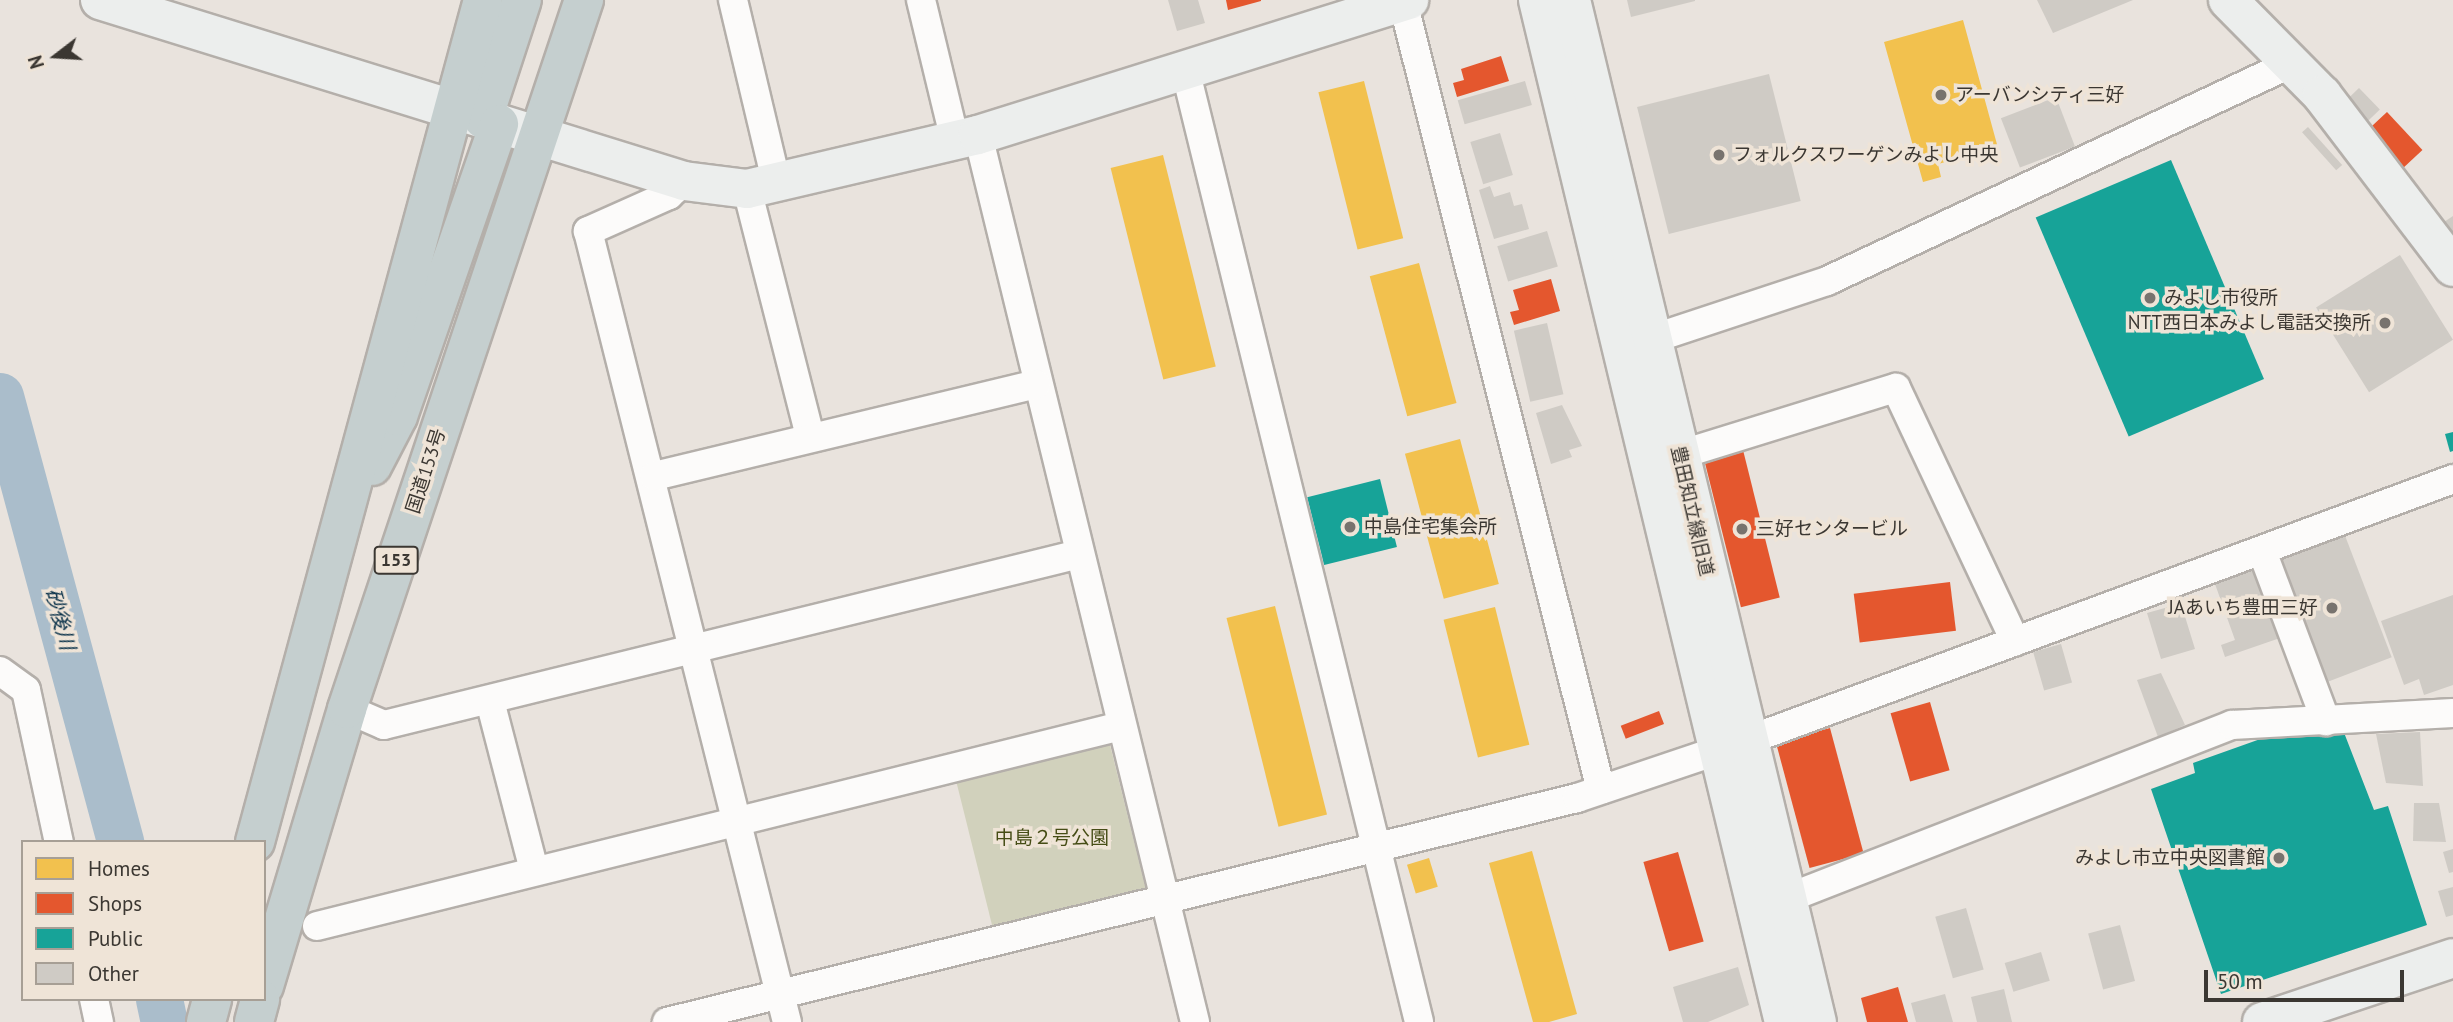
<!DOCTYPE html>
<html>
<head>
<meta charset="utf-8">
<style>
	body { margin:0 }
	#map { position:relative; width:2453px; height:1022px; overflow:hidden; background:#e9e3dd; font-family:"PT Sans","Noto Sans JP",sans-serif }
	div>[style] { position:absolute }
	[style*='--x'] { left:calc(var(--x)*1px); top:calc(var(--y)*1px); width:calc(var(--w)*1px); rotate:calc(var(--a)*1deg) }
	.green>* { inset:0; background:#d1d1bc; transform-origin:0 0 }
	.homes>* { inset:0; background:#f2c14e; transform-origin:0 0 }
	.shops>* { inset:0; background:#e4572e; transform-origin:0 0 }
	.public>* { inset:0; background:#17a398; transform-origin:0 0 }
	.river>* { height:47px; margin:-23.5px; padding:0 23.5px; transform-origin:23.5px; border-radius:23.5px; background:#aabdcb }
	.building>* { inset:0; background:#cfcbc5; transform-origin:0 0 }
	.roads { filter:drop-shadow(2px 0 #b4afaa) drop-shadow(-2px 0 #b4afaa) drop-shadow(0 2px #b4afaa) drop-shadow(0 -2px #b4afaa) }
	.street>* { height:28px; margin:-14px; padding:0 14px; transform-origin:14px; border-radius:14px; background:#fcfbfa }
	.secondary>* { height:38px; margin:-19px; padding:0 19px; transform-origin:19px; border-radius:19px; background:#eceeed }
	.highway>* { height:38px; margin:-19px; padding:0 19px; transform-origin:19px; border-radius:19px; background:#c5cfcf }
	.dots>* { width:19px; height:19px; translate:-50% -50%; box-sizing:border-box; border:4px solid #efe4d7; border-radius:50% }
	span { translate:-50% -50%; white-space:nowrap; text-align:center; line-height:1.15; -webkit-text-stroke:7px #efe4d7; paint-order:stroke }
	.shield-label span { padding:2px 5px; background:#efe4d7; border:2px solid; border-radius:5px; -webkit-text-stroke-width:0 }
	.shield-label { font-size:18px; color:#3b3732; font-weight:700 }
	.poi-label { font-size:19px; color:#3b3732 }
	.left { translate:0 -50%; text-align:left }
	.right { translate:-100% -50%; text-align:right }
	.street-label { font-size:19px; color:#3b3732 }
	.park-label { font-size:19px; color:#464d16 }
	.water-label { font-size:21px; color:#093149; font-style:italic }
	.legend { position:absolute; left:21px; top:840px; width:245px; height:161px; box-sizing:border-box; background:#efe4d7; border:2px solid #a79f95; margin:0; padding:9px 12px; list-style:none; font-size:21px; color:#3b3732 }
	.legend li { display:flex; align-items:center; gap:14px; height:35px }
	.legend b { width:35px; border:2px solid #a79f95 }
	.north { position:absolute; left:21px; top:21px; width:70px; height:70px; -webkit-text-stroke:5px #efe4d7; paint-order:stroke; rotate:253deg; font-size:19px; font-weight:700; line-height:28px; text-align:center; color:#3b3732 }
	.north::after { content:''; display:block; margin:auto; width:24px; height:32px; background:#3b3732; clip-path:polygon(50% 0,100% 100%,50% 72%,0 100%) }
	.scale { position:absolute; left:2204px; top:970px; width:200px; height:32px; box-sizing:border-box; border:4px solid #3b3732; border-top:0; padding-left:9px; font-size:21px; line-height:24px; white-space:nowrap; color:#3b3732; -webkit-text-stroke:5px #efe4d7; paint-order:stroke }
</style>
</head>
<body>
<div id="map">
	<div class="green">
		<div style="left:1110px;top:745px;width:153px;height:158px;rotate:76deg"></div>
	</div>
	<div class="homes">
		<div style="clip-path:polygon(1963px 20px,1998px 148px,1938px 164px,1941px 177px,1923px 182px,1884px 42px)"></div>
		<div style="left:1364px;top:81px;width:162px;height:47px;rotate:76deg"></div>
		<div style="left:1163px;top:155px;width:218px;height:54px;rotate:76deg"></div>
		<div style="left:1419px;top:263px;width:145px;height:51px;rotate:75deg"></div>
		<div style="left:1460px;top:439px;width:150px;height:57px;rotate:75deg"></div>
		<div style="left:1275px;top:606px;width:215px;height:50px;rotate:76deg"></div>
		<div style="left:1495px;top:607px;width:142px;height:53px;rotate:76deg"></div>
		<div style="clip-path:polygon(1532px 851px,1577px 1014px,1549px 1022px,1533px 1022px,1489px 863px)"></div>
		<div style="left:1429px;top:858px;width:30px;height:23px;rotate:73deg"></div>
	</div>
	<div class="shops">
		<div style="clip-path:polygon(1226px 0,1261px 0,1261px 1px,1228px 10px)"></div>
		<div style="clip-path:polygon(1501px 56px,1509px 81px,1457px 97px,1453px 83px,1464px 80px,1461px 69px)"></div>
		<div style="left:2387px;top:112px;width:52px;height:29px;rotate:47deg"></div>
		<div style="clip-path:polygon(1551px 279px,1560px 311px,1514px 325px,1510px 312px,1519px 310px,1513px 290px)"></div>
		<div style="left:1743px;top:450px;width:152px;height:40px;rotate:76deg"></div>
		<div style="left:1950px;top:582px;width:49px;height:97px;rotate:83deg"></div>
		<div style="left:1930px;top:702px;width:71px;height:41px;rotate:74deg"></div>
		<div style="left:1659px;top:711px;width:14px;height:41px;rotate:69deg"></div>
		<div style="left:1830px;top:728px;width:130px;height:56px;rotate:75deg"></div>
		<div style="left:1678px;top:852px;width:93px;height:36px;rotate:74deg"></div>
		<div style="clip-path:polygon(1898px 987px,1908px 1022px,1867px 1022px,1861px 998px)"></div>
	</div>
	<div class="public">
		<div style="left:2171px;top:160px;width:238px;height:147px;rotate:67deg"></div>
		<div style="clip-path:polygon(2453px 432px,2453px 451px,2450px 452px,2445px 434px)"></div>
		<div style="left:1380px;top:479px;width:70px;height:75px;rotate:76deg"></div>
		<div style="clip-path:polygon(2343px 730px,2374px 810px,2388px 806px,2427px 925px,2221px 994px,2151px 789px,2195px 773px,2193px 763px,2266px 737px)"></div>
	</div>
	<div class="river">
		<div style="--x:0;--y:396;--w:462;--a:74.9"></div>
		<div style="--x:159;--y:999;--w:24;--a:78"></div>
	</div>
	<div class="building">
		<div style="clip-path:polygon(1168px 0,1198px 0,1205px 23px,1177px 31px)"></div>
		<div style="clip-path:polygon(1627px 0,1695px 0,1695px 1px,1631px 17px)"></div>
		<div style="clip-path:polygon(2037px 0,2133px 0,2053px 33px)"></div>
		<div style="left:1769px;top:74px;width:131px;height:136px;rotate:76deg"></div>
		<div style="left:1525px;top:81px;width:25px;height:70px;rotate:74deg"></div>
		<div style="left:2359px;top:88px;width:30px;height:22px;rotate:46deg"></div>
		<div style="left:2056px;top:97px;width:53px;height:59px;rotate:69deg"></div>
		<div style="left:2308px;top:127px;width:51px;height:8px;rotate:48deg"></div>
		<div style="left:1500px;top:133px;width:44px;height:31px;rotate:73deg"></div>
		<div style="clip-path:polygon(1490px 186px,1494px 197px,1510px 192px,1514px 206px,1522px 204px,1529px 229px,1494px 239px,1479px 190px)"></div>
		<div style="clip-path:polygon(2453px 216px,2453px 241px,2441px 224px)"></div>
		<div style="left:1547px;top:231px;width:37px;height:52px;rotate:73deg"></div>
		<div style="left:2400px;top:255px;width:100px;height:99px;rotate:58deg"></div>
		<div style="left:1547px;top:323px;width:73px;height:34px;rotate:77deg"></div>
		<div style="clip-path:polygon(1562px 405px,1582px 446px,1569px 450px,1572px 457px,1551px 464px,1536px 413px)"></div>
		<div style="left:2344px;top:533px;width:133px;height:76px;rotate:69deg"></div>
		<div style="clip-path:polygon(2255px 569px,2280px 638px,2225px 657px,2221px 645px,2235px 640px,2215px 584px)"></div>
		<div style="clip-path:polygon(2453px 595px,2453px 685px,2424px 695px,2419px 679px,2404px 685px,2381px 621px)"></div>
		<div style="clip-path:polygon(2172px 606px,2174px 613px,2183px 610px,2195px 649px,2161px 659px,2147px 613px)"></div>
		<div style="left:2061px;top:644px;width:40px;height:29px;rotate:74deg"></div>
		<div style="clip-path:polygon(2161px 673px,2185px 725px,2158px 737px,2137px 680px)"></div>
		<div style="clip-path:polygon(2420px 732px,2423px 786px,2386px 783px,2376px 734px)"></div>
		<div style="clip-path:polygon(2414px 803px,2439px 803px,2446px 842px,2413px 841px)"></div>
		<div style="clip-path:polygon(2453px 849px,2453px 872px,2449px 873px,2443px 852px)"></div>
		<div style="clip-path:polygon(2453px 887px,2453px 915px,2446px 917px,2438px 891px)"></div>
		<div style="left:1966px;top:908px;width:64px;height:32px;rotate:74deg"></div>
		<div style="left:2120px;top:925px;width:58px;height:33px;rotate:75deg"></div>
		<div style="left:2041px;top:952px;width:30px;height:38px;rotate:73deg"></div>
		<div style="clip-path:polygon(1738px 967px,1749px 1005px,1708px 1022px,1683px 1022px,1673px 987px)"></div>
		<div style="clip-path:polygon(2004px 989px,2012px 1022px,1977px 1022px,1971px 997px)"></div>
		<div style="clip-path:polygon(1945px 994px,1953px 1022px,1916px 1022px,1911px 1003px)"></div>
	</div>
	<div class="roads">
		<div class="street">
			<div style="--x:733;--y:0;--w:190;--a:76.6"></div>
			<div style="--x:921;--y:0;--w:145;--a:76.4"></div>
			<div style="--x:1403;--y:2;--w:812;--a:75.9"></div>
			<div style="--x:1185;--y:69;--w:981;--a:76.2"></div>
			<div style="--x:978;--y:135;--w:913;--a:76.25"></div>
			<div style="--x:684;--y:181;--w:21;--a:137"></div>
			<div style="--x:669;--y:195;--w:89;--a:156"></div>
			<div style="--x:588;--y:231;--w:816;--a:75.88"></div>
			<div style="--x:747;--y:189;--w:255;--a:75.7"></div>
			<div style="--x:1649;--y:340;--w:188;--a:-18.3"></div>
			<div style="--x:1827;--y:281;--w:514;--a:-25.12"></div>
			<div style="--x:1679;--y:455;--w:227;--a:-17.2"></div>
			<div style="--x:1896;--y:388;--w:280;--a:64.8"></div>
			<div style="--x:654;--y:476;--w:393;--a:-13.5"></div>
			<div style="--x:2262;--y:551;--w:182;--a:69.4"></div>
			<div style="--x:0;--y:671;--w:32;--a:36"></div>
			<div style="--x:26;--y:690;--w:156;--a:77.8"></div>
			<div style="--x:490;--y:701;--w:175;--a:75.4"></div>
			<div style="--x:347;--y:709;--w:40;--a:23.4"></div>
			<div style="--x:384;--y:725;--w:716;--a:-13.82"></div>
			<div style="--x:1783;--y:900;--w:482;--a:-21.3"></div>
			<div style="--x:2232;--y:725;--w:221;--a:-3.1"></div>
			<div style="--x:317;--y:926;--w:829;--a:-13.97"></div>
			<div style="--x:94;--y:999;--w:24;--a:78"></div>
			<div style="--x:667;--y:1022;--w:937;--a:-13.83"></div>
			<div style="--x:1577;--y:798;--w:178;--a:-18.6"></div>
			<div style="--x:1746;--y:741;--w:754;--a:-20.33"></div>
		</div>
		<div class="secondary">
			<div style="--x:100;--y:0;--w:611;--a:17.22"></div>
			<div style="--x:684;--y:181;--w:64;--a:7.2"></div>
			<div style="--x:747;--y:189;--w:237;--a:-13.2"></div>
			<div style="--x:978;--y:135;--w:452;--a:-17.4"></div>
			<div style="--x:1538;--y:0;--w:1051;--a:76.47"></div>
			<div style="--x:1571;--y:0;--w:1051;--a:76.47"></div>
			<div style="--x:2228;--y:0;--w:134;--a:45.3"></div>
			<div style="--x:2322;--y:95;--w:216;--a:52.7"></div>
			<div style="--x:2262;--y:1022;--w:201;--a:-18.5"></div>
		</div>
		<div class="highway">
			<div style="--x:483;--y:119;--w:125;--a:-71.9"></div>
			<div style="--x:372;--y:466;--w:56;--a:-62.5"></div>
			<div style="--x:398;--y:416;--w:309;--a:-70.9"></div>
			<div style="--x:255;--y:842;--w:872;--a:-74.85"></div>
			<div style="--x:264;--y:986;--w:289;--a:-73.3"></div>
			<div style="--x:347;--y:709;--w:748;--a:-71.52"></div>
			<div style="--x:206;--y:1022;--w:24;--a:-75"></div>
			<div style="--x:254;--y:1022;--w:24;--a:-75"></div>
		</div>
	</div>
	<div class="dots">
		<div style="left:1941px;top:95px;background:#78736e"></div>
		<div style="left:1719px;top:155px;background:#78736e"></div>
		<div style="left:2150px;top:298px;background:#78736e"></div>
		<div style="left:2385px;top:323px;background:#78736e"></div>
		<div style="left:1350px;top:527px;background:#78736e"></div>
		<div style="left:1742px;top:529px;background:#78736e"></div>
		<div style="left:2332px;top:608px;background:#78736e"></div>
		<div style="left:2279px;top:858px;background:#78736e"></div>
	</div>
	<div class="shield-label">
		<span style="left:396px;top:560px">153</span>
	</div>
	<div class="poi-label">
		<span class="left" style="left:1955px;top:95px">アーバンシティ三好</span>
		<span class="left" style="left:1733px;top:155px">フォルクスワーゲンみよし中央</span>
		<span class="left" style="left:2164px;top:298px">みよし市役所</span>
		<span class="right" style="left:2371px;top:323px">NTT西日本みよし電話交換所</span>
		<span class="left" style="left:1364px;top:527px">中島住宅集会所</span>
		<span class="left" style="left:1756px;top:529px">三好センタービル</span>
		<span class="right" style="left:2318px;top:608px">JAあいち豊田三好</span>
		<span class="right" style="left:2265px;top:858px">みよし市立中央図書館</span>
	</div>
	<div class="street-label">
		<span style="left:426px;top:471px;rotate:-72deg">国道153号</span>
		<span style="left:1692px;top:511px;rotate:77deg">豊田知立線旧道</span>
	</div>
	<div class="park-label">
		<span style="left:1052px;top:838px">中島２号公園</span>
	</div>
	<div class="water-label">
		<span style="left:60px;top:619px;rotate:75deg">砂後川</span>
	</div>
	<ul class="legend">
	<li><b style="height:19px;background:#f2c14e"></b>Homes</li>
	<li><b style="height:19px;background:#e4572e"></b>Shops</li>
	<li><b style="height:19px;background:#17a398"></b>Public</li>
	<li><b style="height:19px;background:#cfcbc5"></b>Other</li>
	</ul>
	<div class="north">N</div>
	<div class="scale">50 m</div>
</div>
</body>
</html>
